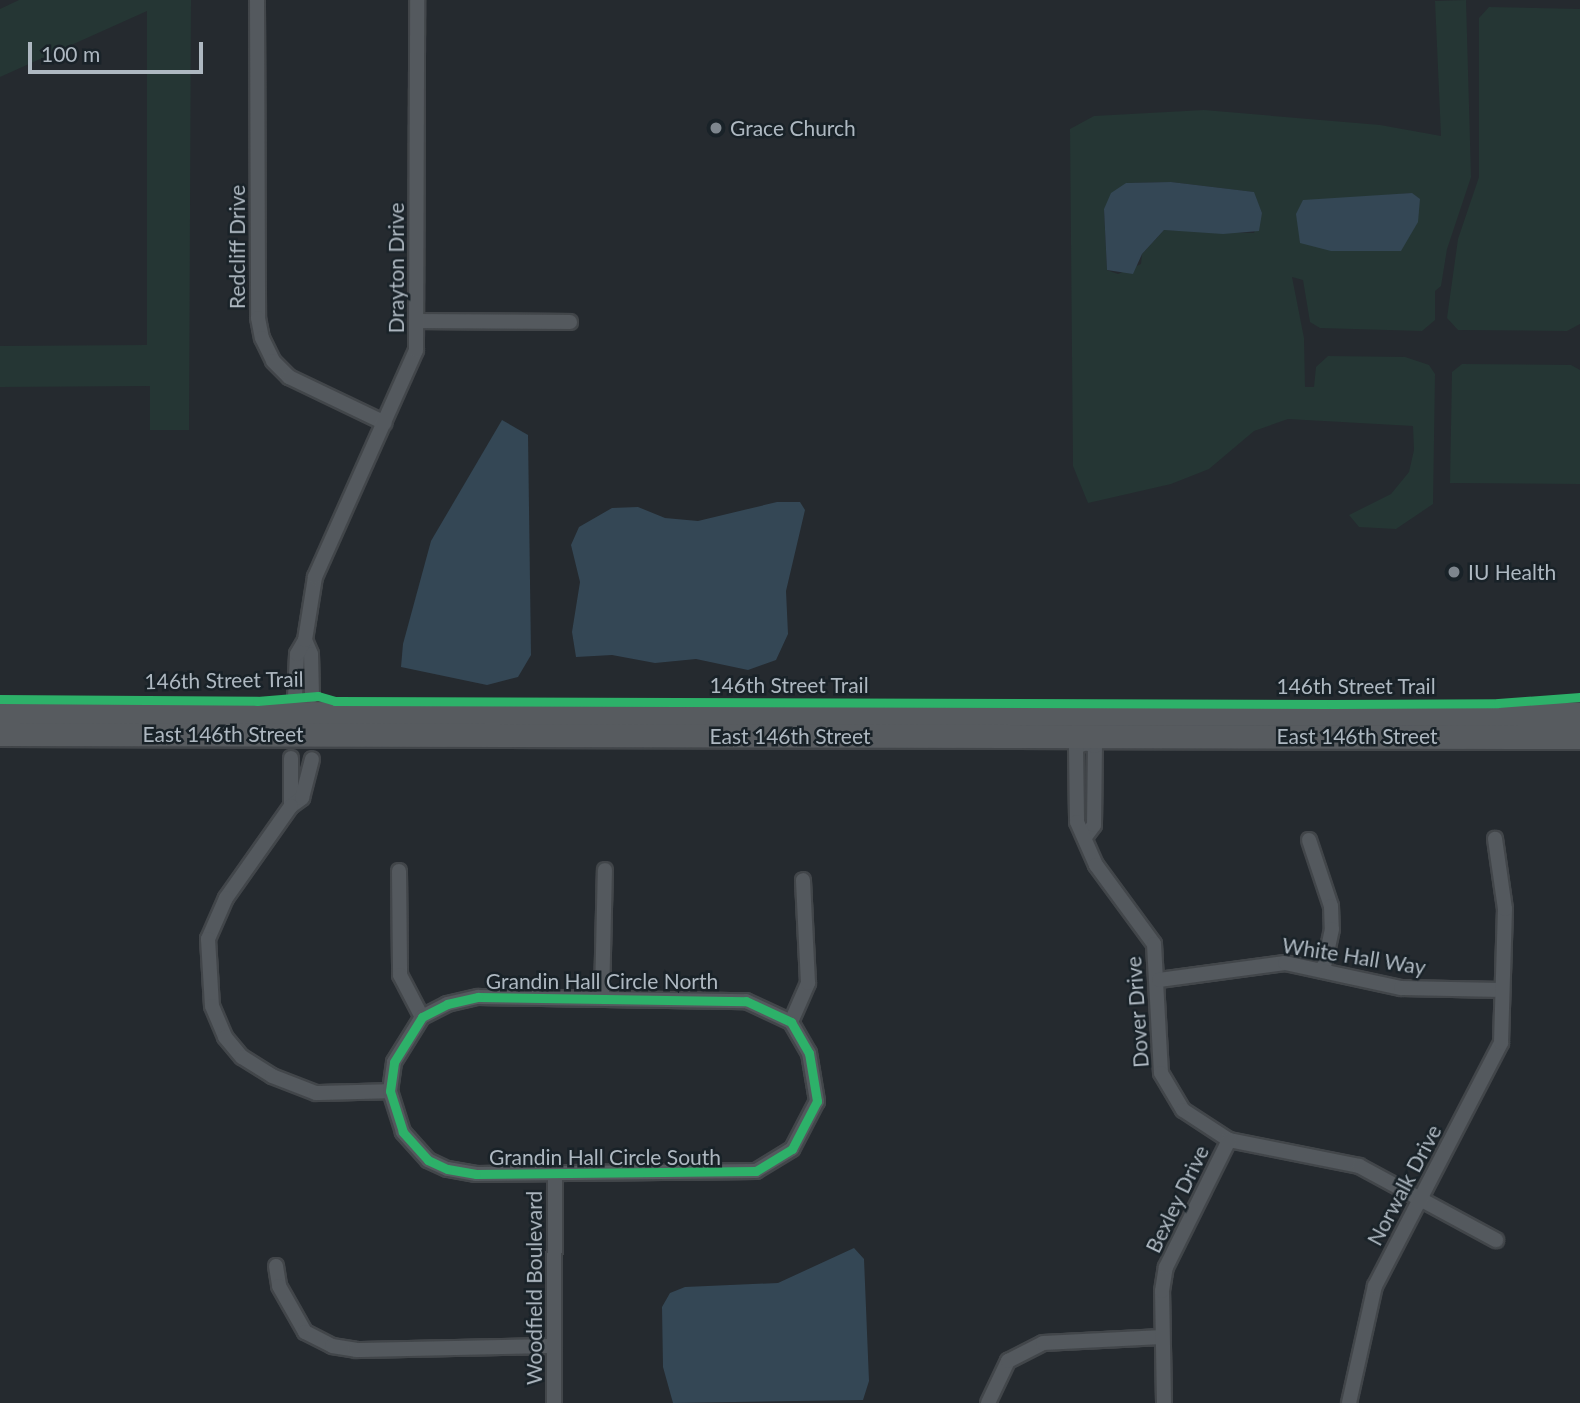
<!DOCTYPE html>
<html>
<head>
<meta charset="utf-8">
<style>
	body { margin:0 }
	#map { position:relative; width:1580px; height:1403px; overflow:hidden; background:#252a2f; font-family:Lato,sans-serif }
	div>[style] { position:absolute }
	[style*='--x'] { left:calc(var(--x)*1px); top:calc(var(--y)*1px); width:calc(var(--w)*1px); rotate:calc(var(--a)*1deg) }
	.green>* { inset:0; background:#253634 }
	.water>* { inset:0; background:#344755 }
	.roads { filter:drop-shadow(2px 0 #42464a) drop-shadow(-2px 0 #42464a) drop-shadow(0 2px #42464a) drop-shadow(0 -2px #42464a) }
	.minor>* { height:14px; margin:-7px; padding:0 7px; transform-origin:7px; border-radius:7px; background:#54595e }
	.primary>* { height:23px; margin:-11.5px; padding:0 11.5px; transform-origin:11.5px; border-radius:11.5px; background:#575b5f }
	.cycleway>* { height:9px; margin:-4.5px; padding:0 4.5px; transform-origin:4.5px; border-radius:4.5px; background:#2db169 }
	.dots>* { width:19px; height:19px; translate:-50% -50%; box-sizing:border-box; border:4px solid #192228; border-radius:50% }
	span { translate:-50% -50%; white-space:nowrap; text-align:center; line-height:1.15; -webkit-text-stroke:5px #192228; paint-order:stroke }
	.poi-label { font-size:21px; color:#aeb8c1 }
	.left { translate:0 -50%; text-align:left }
	.street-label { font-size:21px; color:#aeb8c1 }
	.scale { position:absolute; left:28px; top:42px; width:175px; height:32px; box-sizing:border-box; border:4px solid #aeb8c1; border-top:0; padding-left:9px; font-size:21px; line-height:24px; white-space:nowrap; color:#aeb8c1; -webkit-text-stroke:5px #192228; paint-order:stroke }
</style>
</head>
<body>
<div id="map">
	<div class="green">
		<div style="clip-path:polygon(19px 0,191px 0,189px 430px,150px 430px,150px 386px,0 387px,0 346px,147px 345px,147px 11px,0 77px,0 9px)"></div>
		<div style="clip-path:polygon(evenodd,1466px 0,1471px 177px,1447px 249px,1441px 286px,1435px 291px,1435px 320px,1422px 331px,1320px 328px,1310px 322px,1303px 280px,1292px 277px,1304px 338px,1305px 387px,1314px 387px,1316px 367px,1328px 356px,1405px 357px,1429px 365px,1435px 374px,1433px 504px,1396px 529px,1359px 527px,1349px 515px,1391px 494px,1409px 472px,1414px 450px,1413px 426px,1288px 419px,1254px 431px,1209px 469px,1171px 484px,1088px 503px,1073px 466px,1070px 129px,1094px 116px,1204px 110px,1380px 125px,1441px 136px,1435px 1px,1466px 0,1171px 182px,1253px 192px,1262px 213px,1254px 233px,1164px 230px,1142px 254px,1141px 264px,1118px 274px,1107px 270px,1104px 209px,1126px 183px,1171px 182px,1466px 0,1412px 193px,1300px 243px,1316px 201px,1412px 193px)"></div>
		<div style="clip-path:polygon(1489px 7px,1580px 9px,1580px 324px,1567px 331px,1458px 330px,1447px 318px,1458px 239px,1479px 177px,1479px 18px)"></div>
		<div style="clip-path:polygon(1462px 364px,1571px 365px,1580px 370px,1580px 484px,1450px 483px,1452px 372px)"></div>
	</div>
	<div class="water">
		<div style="clip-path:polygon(1171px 182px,1254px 192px,1262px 213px,1259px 231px,1223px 234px,1164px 230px,1142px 254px,1133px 274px,1107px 270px,1104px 209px,1111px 193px,1126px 183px)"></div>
		<div style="clip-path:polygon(1412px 193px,1420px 199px,1418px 222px,1401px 251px,1331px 251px,1300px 243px,1296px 214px,1303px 200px)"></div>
		<div style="clip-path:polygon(502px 420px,528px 435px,531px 655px,518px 677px,487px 685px,401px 667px,403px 644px,431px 541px)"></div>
		<div style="clip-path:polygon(777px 502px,800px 502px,805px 510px,786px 591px,788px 634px,776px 660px,748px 670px,696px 659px,655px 663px,612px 655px,576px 657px,572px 632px,580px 582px,571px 545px,579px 527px,612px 508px,638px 507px,665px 518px,698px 521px)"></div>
		<div style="clip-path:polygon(854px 1248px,864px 1259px,869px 1381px,863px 1400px,673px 1403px,663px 1367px,662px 1307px,670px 1293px,685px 1287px,778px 1283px)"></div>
	</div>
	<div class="roads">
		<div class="minor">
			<div style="--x:257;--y:0;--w:318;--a:89.8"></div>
			<div style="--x:258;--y:318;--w:20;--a:79"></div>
			<div style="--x:262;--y:338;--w:25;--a:64"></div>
			<div style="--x:273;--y:361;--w:23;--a:45"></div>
			<div style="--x:289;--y:377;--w:106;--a:25.6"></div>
			<div style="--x:419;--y:321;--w:151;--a:0.4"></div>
			<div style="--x:305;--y:640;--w:15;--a:67"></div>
			<div style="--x:311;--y:654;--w:42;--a:88.6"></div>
			<div style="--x:295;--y:697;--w:43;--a:-87.3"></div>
			<div style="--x:297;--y:654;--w:16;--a:-60"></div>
			<div style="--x:305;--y:640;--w:64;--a:-81"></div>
			<div style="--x:315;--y:577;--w:248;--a:-66"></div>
			<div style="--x:416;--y:350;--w:350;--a:-89.8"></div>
			<div style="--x:291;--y:758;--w:48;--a:90"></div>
			<div style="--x:291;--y:806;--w:14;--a:-36"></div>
			<div style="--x:302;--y:798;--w:40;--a:-75.6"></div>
			<div style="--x:291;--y:806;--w:113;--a:125.2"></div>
			<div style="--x:226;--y:898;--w:45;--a:113.7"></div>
			<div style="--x:208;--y:939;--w:67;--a:86.6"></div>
			<div style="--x:212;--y:1006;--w:34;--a:67"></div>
			<div style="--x:225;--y:1037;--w:26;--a:50"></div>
			<div style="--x:242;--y:1057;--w:36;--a:32"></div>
			<div style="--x:272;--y:1076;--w:47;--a:21.1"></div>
			<div style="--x:316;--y:1093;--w:74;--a:-1.5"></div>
			<div style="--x:1085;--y:837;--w:15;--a:-53"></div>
			<div style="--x:1094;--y:825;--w:79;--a:-89.3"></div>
			<div style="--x:1095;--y:746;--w:9;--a:-162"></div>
			<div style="--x:1086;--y:743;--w:11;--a:158"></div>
			<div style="--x:1076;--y:747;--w:75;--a:89.2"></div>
			<div style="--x:1077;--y:822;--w:47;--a:66.2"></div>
			<div style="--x:1096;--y:865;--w:98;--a:53.7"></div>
			<div style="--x:1154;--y:944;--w:129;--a:86.9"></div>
			<div style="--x:1161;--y:1073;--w:43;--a:59.3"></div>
			<div style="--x:1183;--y:1110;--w:55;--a:33.1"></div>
			<div style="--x:1229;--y:1140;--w:133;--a:11.3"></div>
			<div style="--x:1359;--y:1166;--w:156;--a:28.4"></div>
			<div style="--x:1309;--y:840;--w:70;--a:71.6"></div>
			<div style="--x:1331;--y:906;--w:23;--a:88"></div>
			<div style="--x:1332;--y:929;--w:43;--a:102.1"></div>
			<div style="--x:399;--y:871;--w:104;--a:89.4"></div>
			<div style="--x:400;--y:975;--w:47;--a:62.4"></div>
			<div style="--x:1159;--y:980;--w:127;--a:-7.7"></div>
			<div style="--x:1285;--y:963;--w:119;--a:12.2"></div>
			<div style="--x:1401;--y:988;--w:101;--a:1.1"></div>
			<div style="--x:478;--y:997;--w:268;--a:0.9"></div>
			<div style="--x:746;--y:1001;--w:50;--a:25"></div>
			<div style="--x:791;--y:1022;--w:36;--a:60"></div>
			<div style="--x:809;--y:1053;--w:49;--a:80.5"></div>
			<div style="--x:817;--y:1101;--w:54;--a:117.5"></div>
			<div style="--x:792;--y:1149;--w:42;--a:148.6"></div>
			<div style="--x:756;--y:1171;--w:280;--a:179.4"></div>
			<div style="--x:476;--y:1174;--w:29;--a:-170"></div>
			<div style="--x:447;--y:1169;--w:21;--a:-155"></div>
			<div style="--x:428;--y:1160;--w:38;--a:-132"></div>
			<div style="--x:403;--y:1132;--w:43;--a:-107.6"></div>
			<div style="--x:390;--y:1091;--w:29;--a:-82"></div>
			<div style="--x:394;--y:1062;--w:53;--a:-58.1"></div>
			<div style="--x:422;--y:1017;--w:28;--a:-27"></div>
			<div style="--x:447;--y:1004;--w:32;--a:-13"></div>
			<div style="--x:602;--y:998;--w:128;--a:-88.7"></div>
			<div style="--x:791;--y:1022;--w:43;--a:-66.4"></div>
			<div style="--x:808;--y:983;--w:103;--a:-92.8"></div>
			<div style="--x:276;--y:1266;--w:20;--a:81"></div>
			<div style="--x:279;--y:1286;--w:53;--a:60.5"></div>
			<div style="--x:305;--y:1332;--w:30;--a:27"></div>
			<div style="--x:332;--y:1346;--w:24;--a:9"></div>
			<div style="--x:356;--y:1350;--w:198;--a:-1.2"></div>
			<div style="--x:554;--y:1403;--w:230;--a:-89.8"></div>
			<div style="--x:988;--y:1403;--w:47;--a:-64.5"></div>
			<div style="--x:1008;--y:1361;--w:39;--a:-27"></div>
			<div style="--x:1043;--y:1343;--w:119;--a:-2.9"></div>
			<div style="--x:1164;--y:1403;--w:112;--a:-91"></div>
			<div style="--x:1162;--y:1291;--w:24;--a:-81"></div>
			<div style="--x:1166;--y:1267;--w:142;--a:-63.6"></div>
			<div style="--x:1349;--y:1403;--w:120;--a:-77.5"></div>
			<div style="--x:1375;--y:1286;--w:274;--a:-62.6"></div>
			<div style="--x:1501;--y:1043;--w:134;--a:-88.3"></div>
			<div style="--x:1505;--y:909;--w:71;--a:-98.1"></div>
		</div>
		<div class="primary">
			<div style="--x:0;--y:713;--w:1580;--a:0.04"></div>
			<div style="--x:0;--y:734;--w:1580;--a:0.11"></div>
		</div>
	</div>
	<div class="cycleway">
		<div style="--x:0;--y:699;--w:257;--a:0.4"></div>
		<div style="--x:257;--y:701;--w:61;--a:-4.7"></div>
		<div style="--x:318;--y:696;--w:18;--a:16"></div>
		<div style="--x:335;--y:701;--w:996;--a:0.17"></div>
		<div style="--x:1331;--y:704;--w:167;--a:-0.3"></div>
		<div style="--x:1498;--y:703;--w:82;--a:-4.2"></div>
		<div style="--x:478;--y:997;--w:268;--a:0.9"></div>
		<div style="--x:746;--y:1001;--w:50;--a:25"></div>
		<div style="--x:791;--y:1022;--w:36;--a:60"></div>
		<div style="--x:809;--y:1053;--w:49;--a:80.5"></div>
		<div style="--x:817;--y:1101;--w:54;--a:117.5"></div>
		<div style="--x:792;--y:1149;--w:42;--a:148.6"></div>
		<div style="--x:756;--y:1171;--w:280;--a:179.4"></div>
		<div style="--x:476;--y:1174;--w:29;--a:-170"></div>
		<div style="--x:447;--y:1169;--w:21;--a:-155"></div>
		<div style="--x:428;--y:1160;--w:38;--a:-132"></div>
		<div style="--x:403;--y:1132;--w:43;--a:-107.6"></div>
		<div style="--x:390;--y:1091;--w:29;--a:-82"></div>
		<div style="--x:394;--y:1062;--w:53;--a:-58.1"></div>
		<div style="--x:422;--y:1017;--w:28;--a:-27"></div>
		<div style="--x:447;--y:1004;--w:32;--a:-13"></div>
	</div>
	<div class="dots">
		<div style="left:716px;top:128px;background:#7e868e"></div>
		<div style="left:1454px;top:572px;background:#7e868e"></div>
	</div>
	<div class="poi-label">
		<span class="left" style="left:730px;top:128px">Grace Church</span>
		<span class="left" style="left:1468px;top:572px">IU Health</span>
	</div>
	<div class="street-label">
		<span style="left:237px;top:247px;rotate:-90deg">Redcliff Drive</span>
		<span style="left:396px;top:268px;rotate:-90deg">Drayton Drive</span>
		<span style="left:224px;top:680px;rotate:-1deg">146th Street Trail</span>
		<span style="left:789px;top:685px">146th Street Trail</span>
		<span style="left:1356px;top:686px">146th Street Trail</span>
		<span style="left:223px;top:734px">East 146th Street</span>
		<span style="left:790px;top:736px">East 146th Street</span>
		<span style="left:1357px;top:736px">East 146th Street</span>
		<span style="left:1354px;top:956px;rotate:9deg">White Hall Way</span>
		<span style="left:602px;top:981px">Grandin Hall Circle North</span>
		<span style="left:1137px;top:1012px;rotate:-94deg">Dover Drive</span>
		<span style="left:605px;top:1157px">Grandin Hall Circle South</span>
		<span style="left:1404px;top:1185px;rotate:-62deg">Norwalk Drive</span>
		<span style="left:1177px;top:1199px;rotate:-64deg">Bexley Drive</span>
		<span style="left:534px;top:1288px;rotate:-90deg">Woodfield Boulevard</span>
	</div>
	<div class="scale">100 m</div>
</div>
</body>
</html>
